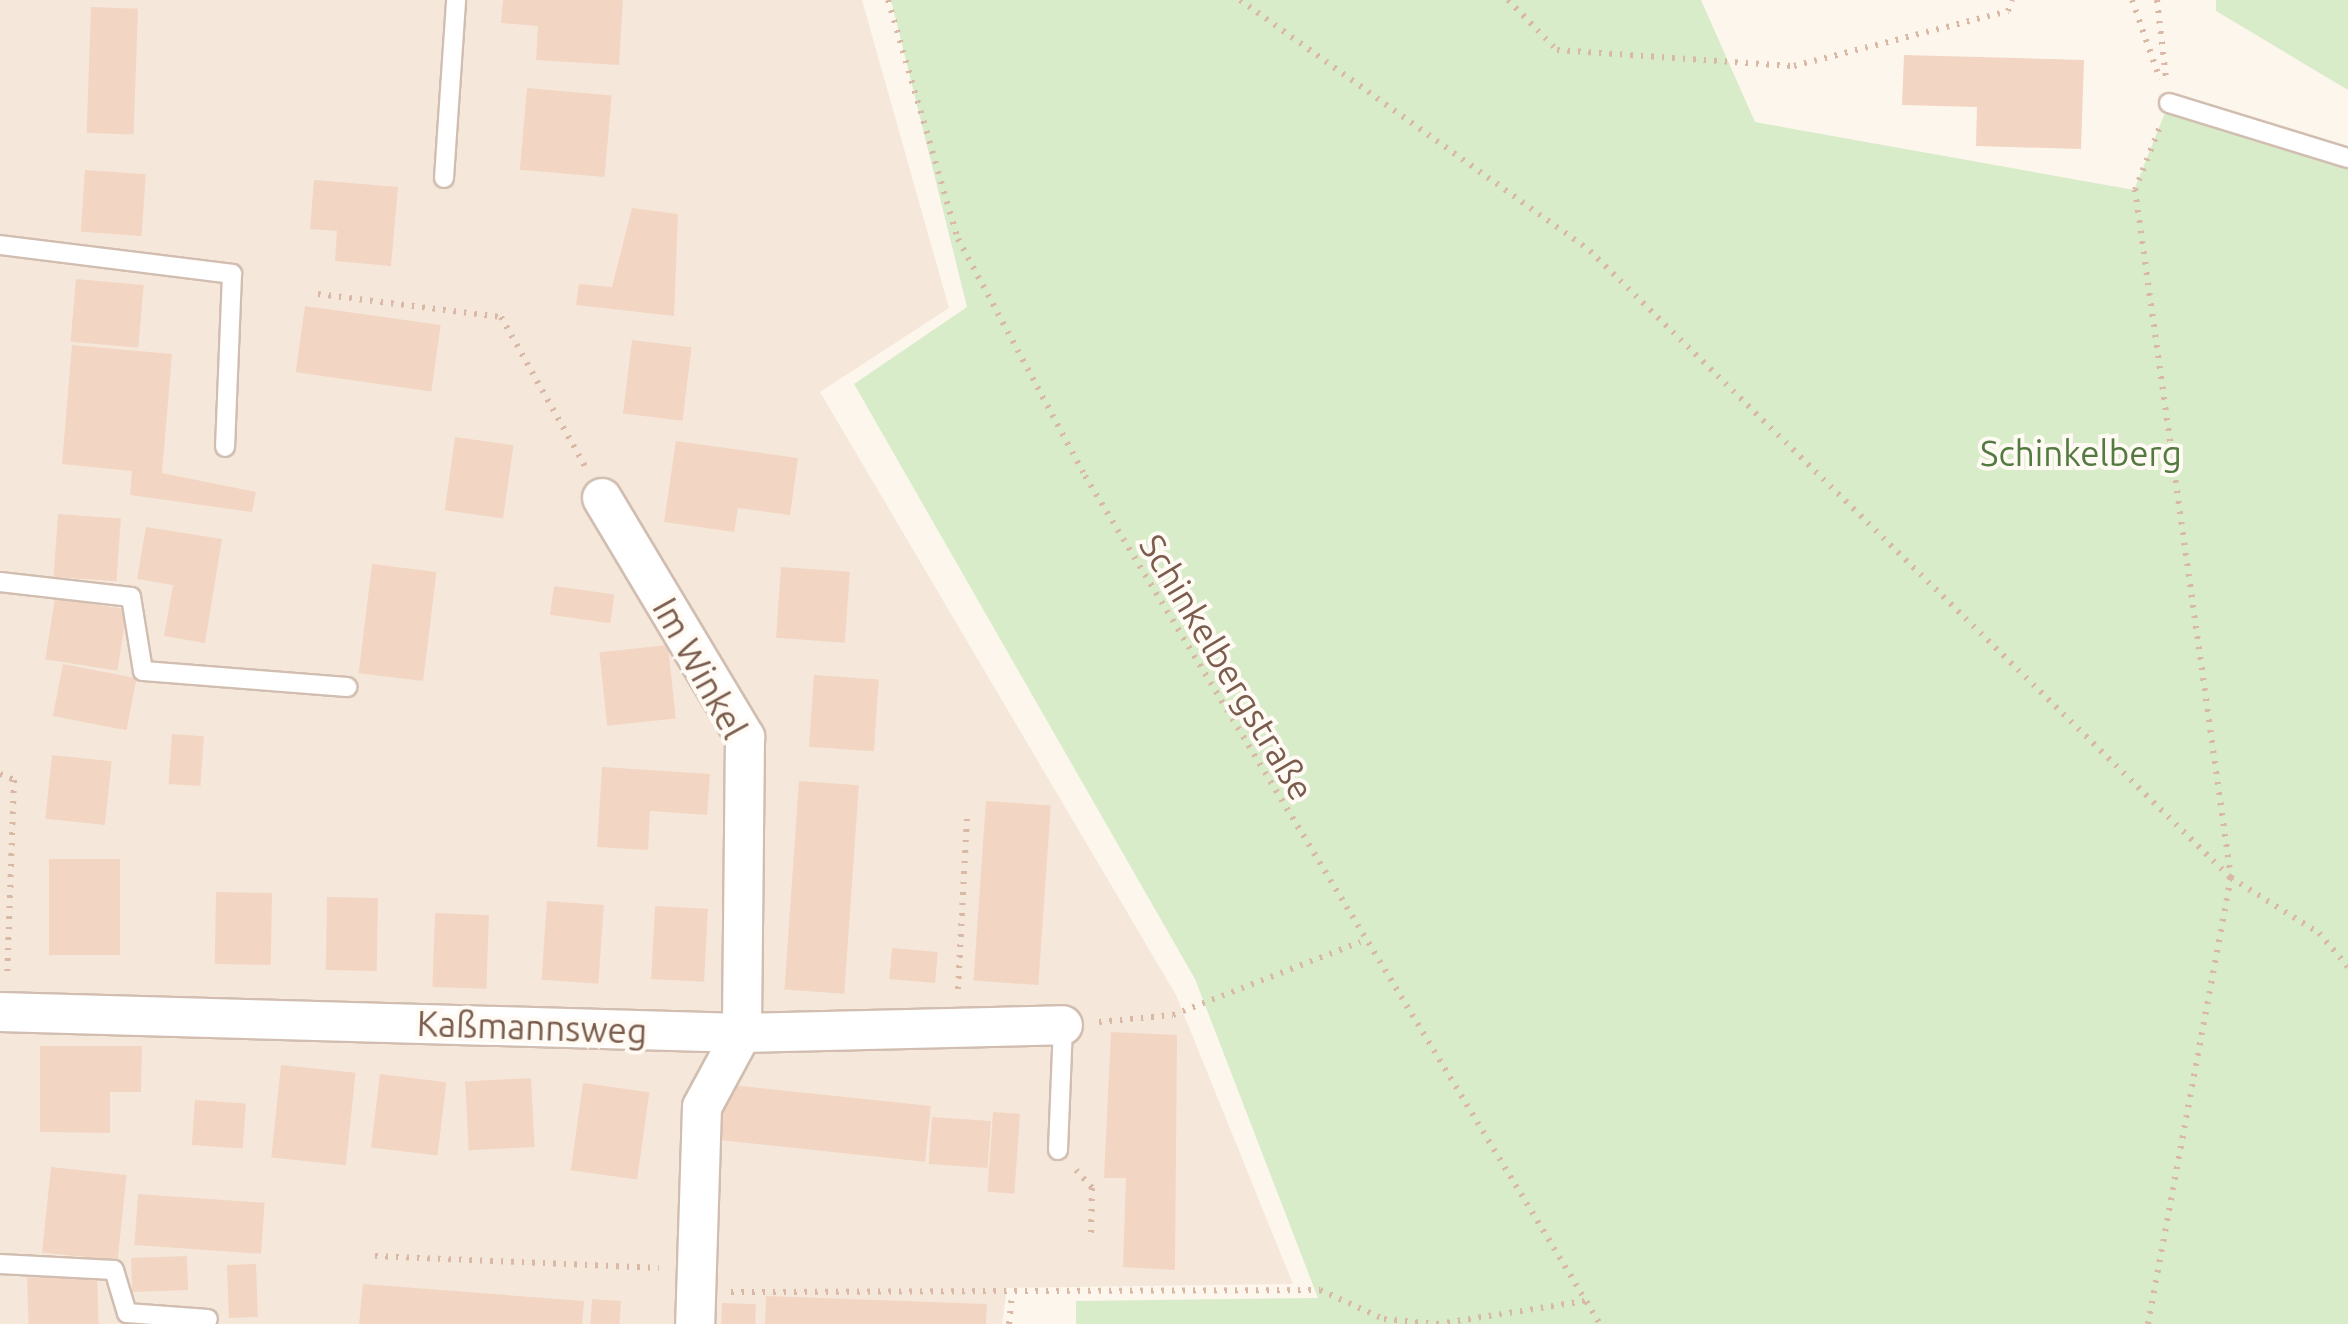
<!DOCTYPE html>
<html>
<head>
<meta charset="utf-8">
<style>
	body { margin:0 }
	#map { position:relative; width:2348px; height:1324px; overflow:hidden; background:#fdf6ec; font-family:Ubuntu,sans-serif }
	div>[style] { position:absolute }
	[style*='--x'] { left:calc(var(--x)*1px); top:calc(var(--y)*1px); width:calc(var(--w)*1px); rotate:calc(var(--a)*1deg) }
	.residential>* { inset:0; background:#f5e8da }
	.green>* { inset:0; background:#d8ecc9 }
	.building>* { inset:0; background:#f3d5c3; transform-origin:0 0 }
	.path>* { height:6px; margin-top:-3px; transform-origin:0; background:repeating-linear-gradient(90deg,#d9b8a5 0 2.5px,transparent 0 10.5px) }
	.roads { filter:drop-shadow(2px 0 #d1beb0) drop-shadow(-2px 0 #d1beb0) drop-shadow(0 2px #d1beb0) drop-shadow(0 -2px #d1beb0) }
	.lane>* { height:18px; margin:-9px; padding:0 9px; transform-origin:9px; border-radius:9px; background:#fff }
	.street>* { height:38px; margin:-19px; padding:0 19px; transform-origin:19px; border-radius:19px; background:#fff }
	span { translate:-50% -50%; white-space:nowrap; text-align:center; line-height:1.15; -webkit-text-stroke:8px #fffaf3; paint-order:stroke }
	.park-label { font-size:35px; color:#537a41 }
	.street-label { font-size:35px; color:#7a5c4d }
</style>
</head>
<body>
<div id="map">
	<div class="residential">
		<div style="clip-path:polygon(0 0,862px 0,949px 308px,820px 392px,1176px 995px,1293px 1284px,1007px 1288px,1002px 1324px,0 1324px)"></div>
	</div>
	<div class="green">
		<div style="clip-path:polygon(891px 0,1701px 0,1755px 122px,2134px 190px,2169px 103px,2348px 158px,2348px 1324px,1076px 1324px,1076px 1301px,1318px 1298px,1195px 979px,854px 384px,967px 307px)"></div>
		<div style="clip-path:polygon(2216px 0,2348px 0,2348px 90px,2216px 11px)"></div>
	</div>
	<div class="building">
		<div style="clip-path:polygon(503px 0,623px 0,619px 65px,536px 60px,538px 26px,501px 23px)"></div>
		<div style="left:91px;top:7px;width:47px;height:126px;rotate:2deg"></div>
		<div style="clip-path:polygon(1904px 55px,2084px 60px,2081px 149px,1976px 146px,1977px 107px,1902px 105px)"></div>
		<div style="left:527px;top:88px;width:85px;height:82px;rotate:5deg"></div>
		<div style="left:85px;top:170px;width:61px;height:62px;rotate:4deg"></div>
		<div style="clip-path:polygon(314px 180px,398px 187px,391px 266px,335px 261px,337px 231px,310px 229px)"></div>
		<div style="clip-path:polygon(632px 208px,678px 214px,674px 316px,576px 305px,579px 284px,612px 287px)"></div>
		<div style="left:76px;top:279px;width:68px;height:63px;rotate:5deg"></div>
		<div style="left:305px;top:306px;width:137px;height:67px;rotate:8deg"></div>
		<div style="left:632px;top:340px;width:60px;height:74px;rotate:7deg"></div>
		<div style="clip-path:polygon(72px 345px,172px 354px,162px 473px,256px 492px,252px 512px,130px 495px,132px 471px,62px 464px)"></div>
		<div style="left:455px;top:437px;width:59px;height:74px;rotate:8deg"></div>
		<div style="clip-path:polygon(676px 441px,798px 458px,790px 515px,738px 508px,734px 532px,664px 522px)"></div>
		<div style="left:58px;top:514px;width:63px;height:63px;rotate:4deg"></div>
		<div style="clip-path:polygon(146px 527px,222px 539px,205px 643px,164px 636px,173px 585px,137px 579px)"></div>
		<div style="left:372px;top:564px;width:65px;height:110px;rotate:7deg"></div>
		<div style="left:781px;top:567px;width:69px;height:71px;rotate:4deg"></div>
		<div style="left:554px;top:586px;width:61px;height:29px;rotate:8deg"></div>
		<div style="left:55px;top:598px;width:73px;height:62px;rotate:9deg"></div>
		<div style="left:668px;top:645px;width:74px;height:69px;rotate:84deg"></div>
		<div style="left:63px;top:664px;width:75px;height:53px;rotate:11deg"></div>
		<div style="left:814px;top:675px;width:65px;height:72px;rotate:4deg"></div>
		<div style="left:172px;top:734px;width:32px;height:50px;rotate:4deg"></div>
		<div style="left:52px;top:755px;width:60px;height:64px;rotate:6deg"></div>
		<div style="clip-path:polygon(602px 767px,710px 774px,707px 815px,650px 811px,648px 850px,597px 847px)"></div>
		<div style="left:799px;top:781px;width:60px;height:209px;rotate:4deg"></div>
		<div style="left:986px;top:801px;width:65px;height:180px;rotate:4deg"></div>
		<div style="left:49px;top:859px;width:71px;height:96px"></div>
		<div style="left:216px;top:892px;width:56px;height:72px;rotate:1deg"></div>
		<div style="left:327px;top:897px;width:51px;height:73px;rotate:1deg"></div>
		<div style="left:547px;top:901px;width:57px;height:79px;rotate:4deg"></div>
		<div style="left:655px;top:906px;width:53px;height:73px;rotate:3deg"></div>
		<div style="left:435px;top:913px;width:54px;height:74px;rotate:2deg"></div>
		<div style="left:892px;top:948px;width:46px;height:31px;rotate:5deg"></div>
		<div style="clip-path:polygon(1111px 1032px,1177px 1035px,1175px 1270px,1123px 1267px,1126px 1178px,1104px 1178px)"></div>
		<div style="clip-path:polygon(40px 1046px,142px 1046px,141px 1092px,110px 1092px,110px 1133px,40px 1132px)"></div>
		<div style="left:281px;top:1065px;width:75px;height:93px;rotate:6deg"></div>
		<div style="left:380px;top:1074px;width:67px;height:74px;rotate:7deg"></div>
		<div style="left:531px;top:1078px;width:69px;height:66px;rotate:87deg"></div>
		<div style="left:583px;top:1083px;width:67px;height:88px;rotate:8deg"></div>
		<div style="left:722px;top:1084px;width:210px;height:56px;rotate:6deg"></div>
		<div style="left:195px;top:1100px;width:51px;height:45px;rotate:4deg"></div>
		<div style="left:993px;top:1112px;width:27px;height:80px;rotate:4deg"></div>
		<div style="left:932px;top:1117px;width:59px;height:47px;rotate:4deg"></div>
		<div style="left:51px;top:1167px;width:76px;height:86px;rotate:6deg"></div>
		<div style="left:138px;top:1194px;width:127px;height:51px;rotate:4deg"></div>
		<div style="left:187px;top:1256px;width:34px;height:56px;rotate:88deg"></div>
		<div style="left:256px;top:1264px;width:53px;height:29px;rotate:88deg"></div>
		<div style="left:97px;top:1275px;width:49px;height:70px;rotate:88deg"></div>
		<div style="clip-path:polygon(363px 1284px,584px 1301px,582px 1324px,359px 1324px)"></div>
		<div style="clip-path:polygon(766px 1296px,987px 1304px,986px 1324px,765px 1324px)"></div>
		<div style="left:592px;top:1299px;width:29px;height:25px;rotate:4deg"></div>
		<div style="left:722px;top:1303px;width:34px;height:21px;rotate:2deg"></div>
	</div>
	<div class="path">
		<div style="--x:888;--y:0;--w:249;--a:73.7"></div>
		<div style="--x:958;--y:239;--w:269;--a:61.8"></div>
		<div style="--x:1085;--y:476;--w:992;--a:58.73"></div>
		<div style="--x:1240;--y:0;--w:431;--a:35.6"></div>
		<div style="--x:1590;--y:251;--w:897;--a:44.37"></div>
		<div style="--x:2231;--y:878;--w:104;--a:32"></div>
		<div style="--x:2319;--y:933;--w:45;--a:49.5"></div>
		<div style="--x:1508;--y:0;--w:70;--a:45.6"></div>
		<div style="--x:1557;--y:50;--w:238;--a:3.9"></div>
		<div style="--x:1794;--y:66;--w:221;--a:-14.4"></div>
		<div style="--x:2008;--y:11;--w:12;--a:-70"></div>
		<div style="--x:2132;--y:0;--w:84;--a:70.5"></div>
		<div style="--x:2157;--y:0;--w:79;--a:83.4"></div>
		<div style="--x:318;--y:294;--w:184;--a:7.2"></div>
		<div style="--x:501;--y:317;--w:171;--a:60.6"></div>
		<div style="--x:0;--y:774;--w:15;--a:23"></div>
		<div style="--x:14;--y:780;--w:196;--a:92"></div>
		<div style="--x:958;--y:989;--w:174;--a:-87"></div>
		<div style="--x:1099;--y:1022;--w:74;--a:-5.4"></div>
		<div style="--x:1173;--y:1015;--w:201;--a:-21.3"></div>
		<div style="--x:1076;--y:1170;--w:24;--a:48"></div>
		<div style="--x:1092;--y:1188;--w:49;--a:91.2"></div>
		<div style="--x:375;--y:1256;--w:284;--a:2.4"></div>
		<div style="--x:731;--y:1292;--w:589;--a:-0.19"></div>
		<div style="--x:1320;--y:1290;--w:70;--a:24.4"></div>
		<div style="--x:1384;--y:1319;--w:53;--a:5.4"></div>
		<div style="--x:1437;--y:1324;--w:150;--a:-8.8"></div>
		<div style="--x:1009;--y:1324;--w:30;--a:-84"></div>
		<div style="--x:2148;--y:1324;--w:454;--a:-79.5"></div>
		<div style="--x:2231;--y:878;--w:695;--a:-97.94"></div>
		<div style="--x:2135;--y:190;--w:66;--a:-68.5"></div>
	</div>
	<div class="roads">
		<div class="lane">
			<div style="--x:2169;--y:103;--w:187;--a:17.1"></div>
			<div style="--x:444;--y:178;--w:178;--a:-86.1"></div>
			<div style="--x:0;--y:245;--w:234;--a:7.1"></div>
			<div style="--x:232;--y:274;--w:173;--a:92.3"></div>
			<div style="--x:0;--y:582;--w:132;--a:6.5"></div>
			<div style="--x:131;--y:597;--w:75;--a:80.8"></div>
			<div style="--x:143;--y:671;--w:205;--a:4.5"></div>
			<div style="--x:1058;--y:1150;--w:125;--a:-87.7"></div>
			<div style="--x:0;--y:1264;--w:114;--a:3"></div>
			<div style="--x:114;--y:1270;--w:45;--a:73.2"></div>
			<div style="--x:127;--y:1313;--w:81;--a:4.2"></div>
		</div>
		<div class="street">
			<div style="--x:602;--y:498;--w:279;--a:59.1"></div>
			<div style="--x:745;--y:737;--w:296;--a:90.6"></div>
			<div style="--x:742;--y:1033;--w:84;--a:118.4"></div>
			<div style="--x:702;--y:1107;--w:217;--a:91.8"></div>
			<div style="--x:0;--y:1012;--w:742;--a:1.62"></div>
			<div style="--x:742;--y:1033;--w:321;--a:-1.4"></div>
		</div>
	</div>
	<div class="park-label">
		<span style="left:2081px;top:453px">Schinkelberg</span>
	</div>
	<div class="street-label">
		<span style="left:1227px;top:667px;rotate:59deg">Schinkelbergstraße</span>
		<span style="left:700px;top:668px;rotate:61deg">Im Winkel</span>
		<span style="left:532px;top:1027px;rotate:2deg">Kaßmannsweg</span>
	</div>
</div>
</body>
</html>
